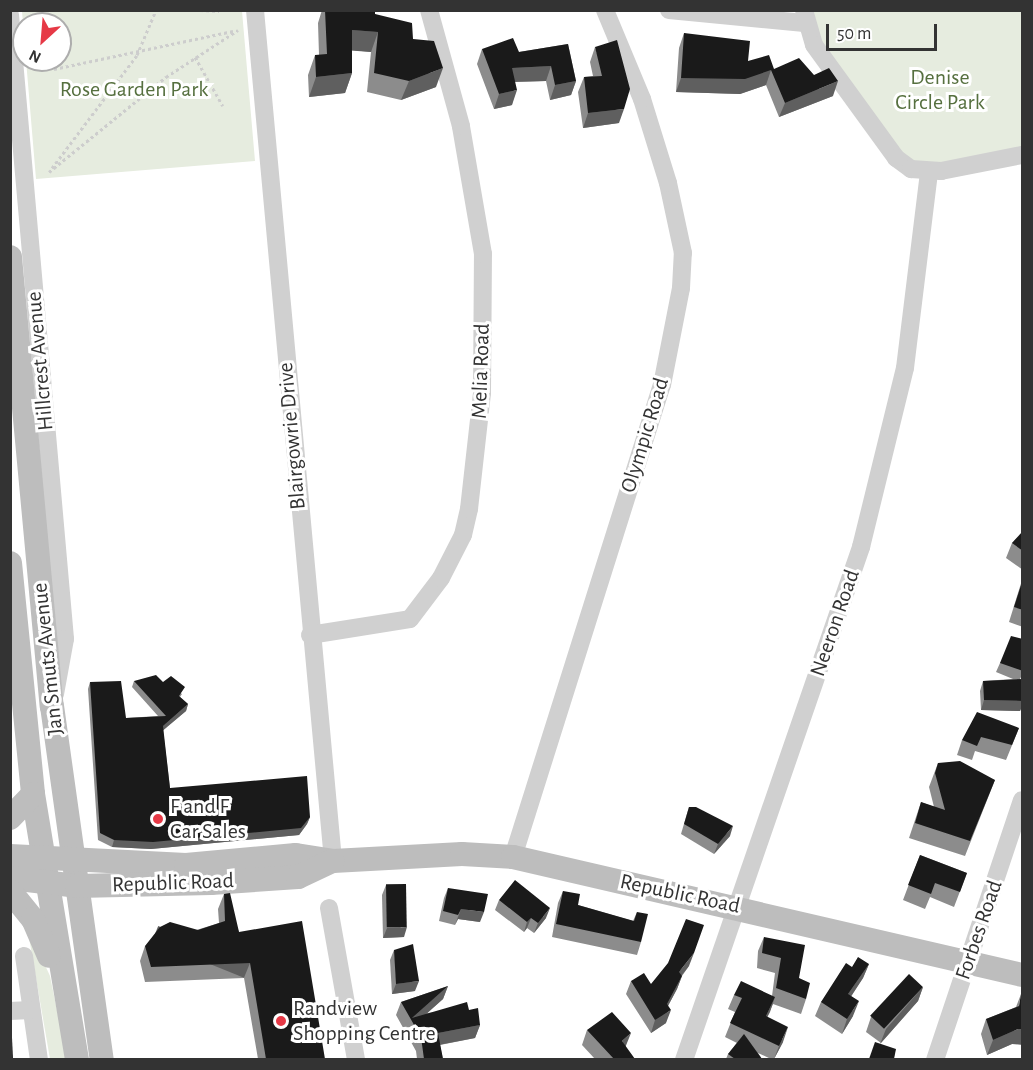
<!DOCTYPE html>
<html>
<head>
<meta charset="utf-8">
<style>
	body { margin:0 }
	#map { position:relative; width:1033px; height:1070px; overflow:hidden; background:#fff; font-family:"Alegreya Sans",sans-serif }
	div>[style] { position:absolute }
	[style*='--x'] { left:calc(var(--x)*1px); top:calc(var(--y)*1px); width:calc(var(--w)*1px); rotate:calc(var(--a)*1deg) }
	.green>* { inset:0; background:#e6ecdf }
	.path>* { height:3px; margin-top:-1.5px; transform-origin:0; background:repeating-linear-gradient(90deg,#cdcdcd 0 3px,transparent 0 6px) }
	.minor>* { height:18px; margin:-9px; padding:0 9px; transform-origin:9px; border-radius:9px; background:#d0d0d0 }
	.secondary>* { height:24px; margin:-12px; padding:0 12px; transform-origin:12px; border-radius:12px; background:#bdbdbd }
	.wall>* { inset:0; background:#8c8c8c }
	.shaded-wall>* { inset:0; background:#5f5f5f; transform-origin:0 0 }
	.building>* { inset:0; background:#1a1a1a; transform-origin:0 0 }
	.dots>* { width:16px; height:16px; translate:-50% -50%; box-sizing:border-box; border:3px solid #fff; border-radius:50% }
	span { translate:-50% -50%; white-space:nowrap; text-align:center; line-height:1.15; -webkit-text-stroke:6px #fff; paint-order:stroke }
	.park-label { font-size:22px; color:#56703f }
	.street-label { font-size:22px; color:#333 }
	.poi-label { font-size:22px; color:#333 }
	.left { translate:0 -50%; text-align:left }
	.frame { position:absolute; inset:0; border:12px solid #333; pointer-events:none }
	.north { position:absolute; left:12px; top:12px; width:60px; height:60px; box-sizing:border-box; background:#fff; border:2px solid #adadad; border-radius:50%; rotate:206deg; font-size:16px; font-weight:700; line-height:24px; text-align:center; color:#333 }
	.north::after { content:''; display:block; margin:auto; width:21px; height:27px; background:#e63946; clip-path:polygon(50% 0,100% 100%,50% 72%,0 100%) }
	.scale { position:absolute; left:826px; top:24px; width:111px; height:27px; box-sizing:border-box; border:3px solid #333; border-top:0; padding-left:8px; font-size:18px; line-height:21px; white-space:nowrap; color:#333; -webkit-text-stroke:4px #fff; paint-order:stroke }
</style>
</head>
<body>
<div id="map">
	<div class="green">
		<div style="clip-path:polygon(22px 11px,242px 11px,255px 161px,36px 179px,26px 60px,60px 60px,60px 24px,24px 24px,24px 38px)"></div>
		<div style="clip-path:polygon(799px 11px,1022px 11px,1022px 149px,911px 169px)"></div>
		<div style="clip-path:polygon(27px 926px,50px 976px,67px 1059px,50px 1059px)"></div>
	</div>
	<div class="path">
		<div style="--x:200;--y:10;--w:19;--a:3"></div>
		<div style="--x:195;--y:57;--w:56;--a:60.3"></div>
		<div style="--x:54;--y:69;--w:183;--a:-12"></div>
		<div style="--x:52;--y:168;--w:141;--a:-53"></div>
		<div style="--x:137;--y:55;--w:49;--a:-67.1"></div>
		<div style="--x:49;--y:172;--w:151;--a:-39.1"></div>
		<div style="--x:166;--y:77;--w:86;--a:-33.1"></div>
	</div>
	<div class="minor">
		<div style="--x:255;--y:10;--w:855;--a:84.76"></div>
		<div style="--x:669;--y:10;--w:136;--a:5.5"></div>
		<div style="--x:804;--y:10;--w:36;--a:74"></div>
		<div style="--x:814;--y:45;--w:140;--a:54"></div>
		<div style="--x:896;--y:158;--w:19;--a:36"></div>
		<div style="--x:911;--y:169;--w:30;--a:4"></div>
		<div style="--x:941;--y:171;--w:83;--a:-11.2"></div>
		<div style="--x:10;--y:15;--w:626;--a:84.96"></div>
		<div style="--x:65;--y:639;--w:56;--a:100.3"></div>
		<div style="--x:310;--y:635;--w:101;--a:-9.1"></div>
		<div style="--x:410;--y:619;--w:51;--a:-52.9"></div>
		<div style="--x:441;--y:578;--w:48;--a:-62.9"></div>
		<div style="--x:463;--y:535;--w:27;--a:-77"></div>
		<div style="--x:469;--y:509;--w:117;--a:-83.6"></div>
		<div style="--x:482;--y:393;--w:139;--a:-89.6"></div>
		<div style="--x:483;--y:254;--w:130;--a:-99.8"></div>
		<div style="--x:461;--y:126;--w:120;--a:-105.4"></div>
		<div style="--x:513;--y:857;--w:495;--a:-72.5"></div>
		<div style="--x:662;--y:385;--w:99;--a:-78.9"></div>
		<div style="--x:681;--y:288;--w:35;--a:-87"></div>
		<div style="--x:683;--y:253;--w:72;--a:-102.1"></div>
		<div style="--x:668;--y:183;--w:88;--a:-107.2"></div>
		<div style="--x:642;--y:99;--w:96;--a:-112.6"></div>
		<div style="--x:329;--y:908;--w:154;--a:79.9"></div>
		<div style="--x:24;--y:956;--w:105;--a:81.8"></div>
		<div style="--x:10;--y:1011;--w:20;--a:-3"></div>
		<div style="--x:684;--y:1060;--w:543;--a:-70.96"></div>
		<div style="--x:861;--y:547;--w:184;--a:-76.2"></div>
		<div style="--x:905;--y:368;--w:197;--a:-83"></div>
		<div style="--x:935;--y:1060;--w:274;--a:-71.5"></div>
	</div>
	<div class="secondary">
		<div style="--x:10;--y:257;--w:451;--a:84.7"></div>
		<div style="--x:52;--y:706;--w:358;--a:82"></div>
		<div style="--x:10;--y:563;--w:232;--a:84.3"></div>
		<div style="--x:33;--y:794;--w:270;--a:80.6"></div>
		<div style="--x:10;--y:818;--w:33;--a:-46"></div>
		<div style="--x:10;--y:856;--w:176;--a:2.9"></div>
		<div style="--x:186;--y:865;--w:110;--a:-5.2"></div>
		<div style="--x:296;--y:855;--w:37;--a:9"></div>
		<div style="--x:333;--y:861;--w:129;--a:-3.1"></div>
		<div style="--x:462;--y:854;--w:51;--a:3.4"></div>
		<div style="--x:513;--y:857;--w:522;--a:13.05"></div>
		<div style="--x:10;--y:878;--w:67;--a:6.8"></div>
		<div style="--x:77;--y:886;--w:134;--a:-1.3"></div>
		<div style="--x:211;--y:883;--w:87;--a:-3.9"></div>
		<div style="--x:298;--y:877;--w:38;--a:-25"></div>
		<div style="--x:10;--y:891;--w:36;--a:51"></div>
		<div style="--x:33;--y:919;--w:40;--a:66.6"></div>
	</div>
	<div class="wall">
		<div style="clip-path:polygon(322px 10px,375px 10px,375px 14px,413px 39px,436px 87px,401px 100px,367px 92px,371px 52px,352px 50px,352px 73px,345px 93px,309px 97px,308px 75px,315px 55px,319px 55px,318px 23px)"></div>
		<div style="clip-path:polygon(684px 33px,748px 61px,774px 69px,833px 96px,779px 117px,766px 85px,740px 94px,676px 92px,679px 48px)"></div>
		<div style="clip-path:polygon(568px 44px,576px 81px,571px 95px,550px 100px,546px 81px,515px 82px,512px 105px,494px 109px,477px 64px,482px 49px,519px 52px)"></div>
		<div style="clip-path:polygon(595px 47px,619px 123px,583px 128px,578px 92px,584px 77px,593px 76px,590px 62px)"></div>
		<div style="clip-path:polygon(1023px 531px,1023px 570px,1006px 558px,1012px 543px)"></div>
		<div style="clip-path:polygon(1023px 577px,1023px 627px,1009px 622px)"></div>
		<div style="clip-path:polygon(1023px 639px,1023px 673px,1020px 679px,1023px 704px,1020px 711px,981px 710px,980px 691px,983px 681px,1013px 679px,996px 672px,1000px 663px)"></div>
		<div style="clip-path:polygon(134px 681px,163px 682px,182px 694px,180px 697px,188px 704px,186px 711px,163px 730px,170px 788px,310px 817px,307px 824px,299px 835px,151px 849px,112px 847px,98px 840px,88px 689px,90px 682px,126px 718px,158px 716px,132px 687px)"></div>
		<div style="clip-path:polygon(1019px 728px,1006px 760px,975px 751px,972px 760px,957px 755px,962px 740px)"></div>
		<div style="clip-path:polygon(938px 763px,995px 780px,965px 856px,909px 838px,921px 802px,934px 807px,929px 787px)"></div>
		<div style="clip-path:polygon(689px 807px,730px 836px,714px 854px,681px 834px)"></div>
		<div style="clip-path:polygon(920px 855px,967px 873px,954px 907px,930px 897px,925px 909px,903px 900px)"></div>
		<div style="clip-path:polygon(386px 885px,404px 937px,383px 938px,382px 895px)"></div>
		<div style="clip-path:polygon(448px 888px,480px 922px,458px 919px,455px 925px,439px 921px,444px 898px)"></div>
		<div style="clip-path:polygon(563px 891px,578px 905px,633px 921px,637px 912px,641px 942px,637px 955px,552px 937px,558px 903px)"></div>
		<div style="clip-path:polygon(224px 894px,239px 932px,325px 1059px,258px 1059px,244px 978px,145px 982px,140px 961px,145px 946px,219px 923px,218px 909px)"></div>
		<div style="clip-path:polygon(499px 900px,546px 918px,534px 933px,527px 928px,524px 932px,495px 910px)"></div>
		<div style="clip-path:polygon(764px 937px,799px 978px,806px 999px,801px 1014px,773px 1004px,767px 1017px,783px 1042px,774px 1059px,771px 1059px,758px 1053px,762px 1059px,726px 1059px,728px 1054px,737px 1043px,725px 1037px,735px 1012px,728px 1009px,734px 995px,772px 996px,775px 973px,757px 968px,758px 951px)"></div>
		<div style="clip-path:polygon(394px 950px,415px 991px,392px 994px,390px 960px)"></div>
		<div style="clip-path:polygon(869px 964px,863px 978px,851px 996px,853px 1016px,842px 1034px,815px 1016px,821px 1002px,852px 967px)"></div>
		<div style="clip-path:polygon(689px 966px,682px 976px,677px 989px,668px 1006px,666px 1023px,651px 1033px,626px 994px,631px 981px,651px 984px)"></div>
		<div style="clip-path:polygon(448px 986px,443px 999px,427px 1013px,469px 1010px,480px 1025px,475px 1038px,440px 1045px,443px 1059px,417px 1059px,416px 1051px,396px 1015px,401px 1002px)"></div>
		<div style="clip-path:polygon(923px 987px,918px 1001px,881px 1043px,866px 1032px,871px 1017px)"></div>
		<div style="clip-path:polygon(1021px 994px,1012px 1044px,987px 1055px,981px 1034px,986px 1019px,1016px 1007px)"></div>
		<div style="clip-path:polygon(587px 1030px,635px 1059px,595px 1059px,582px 1045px)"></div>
	</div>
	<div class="shaded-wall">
		<div style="clip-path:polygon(352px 30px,378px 32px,371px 52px,344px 50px)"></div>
		<div style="clip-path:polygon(551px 66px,546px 81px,506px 82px,512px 68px)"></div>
		<div style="clip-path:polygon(443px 68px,436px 87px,401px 100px,409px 81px)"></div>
		<div style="clip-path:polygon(771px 70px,766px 85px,740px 94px,676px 92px,681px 78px)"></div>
		<div style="clip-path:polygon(352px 73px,345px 93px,309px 97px,316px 77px)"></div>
		<div style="clip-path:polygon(576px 81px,571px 95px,550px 100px,555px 85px)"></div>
		<div style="clip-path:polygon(838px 81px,833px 96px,779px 117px,785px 103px)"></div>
		<div style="clip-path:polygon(517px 90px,512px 105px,494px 109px,499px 94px)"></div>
		<div style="clip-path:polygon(624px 109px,619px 123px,583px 128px,588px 113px)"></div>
		<div style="clip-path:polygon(984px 700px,1023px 701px,1023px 704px,1020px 711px,981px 710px)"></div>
		<div style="clip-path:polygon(188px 704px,186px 711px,160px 733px,163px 726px)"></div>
		<div style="clip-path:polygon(310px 817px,307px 824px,299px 835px,151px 849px,112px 847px,114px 840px)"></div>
		<div style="clip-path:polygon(733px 826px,730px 836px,714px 854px,718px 844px)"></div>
		<div style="clip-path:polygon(550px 908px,546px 918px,534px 933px,538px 923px)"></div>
		<div style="clip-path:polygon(461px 909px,484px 912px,480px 922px,458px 919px,455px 925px)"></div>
		<div style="clip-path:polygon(531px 918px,527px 928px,524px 932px,527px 922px)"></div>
		<div style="clip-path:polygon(407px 927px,404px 937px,383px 938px,387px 928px)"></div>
		<div style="clip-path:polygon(694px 953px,689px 966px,674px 985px,679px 972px)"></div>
		<div style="left:250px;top:963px;width:16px;height:99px;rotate:112deg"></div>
		<div style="clip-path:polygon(869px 964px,863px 978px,843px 1009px,848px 994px)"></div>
		<div style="clip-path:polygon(682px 976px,677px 989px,663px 1015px,671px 1010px,666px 1023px,651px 1033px,655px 1020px,667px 1004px)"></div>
		<div style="clip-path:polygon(419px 981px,415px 991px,392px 994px,396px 984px)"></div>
		<div style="clip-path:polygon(448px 986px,443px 999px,414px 1025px,412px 1018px)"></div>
		<div style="clip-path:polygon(923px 987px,918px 1001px,880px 1044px,886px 1029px)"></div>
		<div style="clip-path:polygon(775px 997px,770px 1012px,760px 1031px,766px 1016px)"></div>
		<div style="clip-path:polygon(859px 1001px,853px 1016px,842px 1034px,847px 1019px)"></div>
		<div style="clip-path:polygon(480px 1025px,475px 1038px,433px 1046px,438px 1033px)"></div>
		<div style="clip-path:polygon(788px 1027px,783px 1042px,774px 1059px,779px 1046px)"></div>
		<div style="clip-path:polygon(1018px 1029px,1023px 1029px,1023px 1045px,1012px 1044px,987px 1055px,993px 1040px)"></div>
		<div style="clip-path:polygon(631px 1033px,625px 1048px,622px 1041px)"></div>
	</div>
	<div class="building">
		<div style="clip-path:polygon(325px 10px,375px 10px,375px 14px,412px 23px,413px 39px,434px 41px,443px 68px,409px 81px,374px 73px,378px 32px,352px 30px,352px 73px,316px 77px,315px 55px,327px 54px)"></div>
		<div style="clip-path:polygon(684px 33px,750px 41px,748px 61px,769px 55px,774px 69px,799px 58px,814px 75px,829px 68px,838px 81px,785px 103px,771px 70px,745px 79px,681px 78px)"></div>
		<div style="clip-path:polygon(513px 38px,519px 52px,568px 44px,576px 81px,555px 85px,551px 66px,512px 68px,517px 90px,499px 94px,482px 49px)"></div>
		<div style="clip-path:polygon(617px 40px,630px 89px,624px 109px,588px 113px,584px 77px,602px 76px,595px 47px)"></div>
		<div style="clip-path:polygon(1023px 531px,1023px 551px,1012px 543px)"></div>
		<div style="clip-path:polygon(1023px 579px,1023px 610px,1014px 607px)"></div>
		<div style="clip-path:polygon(1011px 636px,1023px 639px,1023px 671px,1000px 663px)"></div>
		<div style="clip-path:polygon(156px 675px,163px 682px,171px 676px,185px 687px,179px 696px,188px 704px,163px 726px,170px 788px,307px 776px,310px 817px,301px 828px,153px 842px,114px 840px,100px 833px,90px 682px,121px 681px,126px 718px,166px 716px,134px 681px)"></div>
		<div style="clip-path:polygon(1023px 679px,1023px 701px,984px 700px,983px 681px)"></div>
		<div style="clip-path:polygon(977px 712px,1019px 728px,1012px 745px,981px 737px,977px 746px,962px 740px)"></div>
		<div style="clip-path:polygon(960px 761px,995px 780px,970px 841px,915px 823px,921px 802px,945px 810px,935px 773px,938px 763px)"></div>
		<div style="clip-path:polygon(689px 807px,696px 807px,733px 826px,718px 844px,684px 824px)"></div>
		<div style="clip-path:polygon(920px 855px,967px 873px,960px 892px,935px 883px,931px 894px,908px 885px)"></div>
		<div style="clip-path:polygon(515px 880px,550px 908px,538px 923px,531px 918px,527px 922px,499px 900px)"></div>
		<div style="left:406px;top:884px;width:43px;height:20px;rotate:89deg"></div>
		<div style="clip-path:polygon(448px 888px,488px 894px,484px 912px,461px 909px,458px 915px,443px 911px)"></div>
		<div style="clip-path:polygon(563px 891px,580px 894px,578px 905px,634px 921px,637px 912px,648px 914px,641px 942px,556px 924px)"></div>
		<div style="clip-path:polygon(230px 893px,239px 932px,302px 921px,325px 1059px,266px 1059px,250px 963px,151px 967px,145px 946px,160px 927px,170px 922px,198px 930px,225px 921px,224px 894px)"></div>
		<div style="clip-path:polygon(686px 919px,704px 925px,694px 953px,679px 972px,682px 976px,667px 1004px,671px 1010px,655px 1020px,631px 981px,644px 973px,651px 984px,668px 963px)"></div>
		<div style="clip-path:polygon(764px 937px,805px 945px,799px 978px,810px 983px,806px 999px,776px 988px,781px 958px,762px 953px)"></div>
		<div style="clip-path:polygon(413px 944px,419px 981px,396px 984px,394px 950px)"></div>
		<div style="clip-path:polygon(858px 957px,869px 964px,848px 994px,859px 1001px,847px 1019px,821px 1002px,846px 963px,852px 967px)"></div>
		<div style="left:909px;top:974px;width:19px;height:57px;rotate:43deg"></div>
		<div style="clip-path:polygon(741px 981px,775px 997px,766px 1016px,788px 1027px,779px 1046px,730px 1023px,742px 998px,734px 995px)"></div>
		<div style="clip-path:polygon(448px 986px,412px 1018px,467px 1002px,469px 1010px,478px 1008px,480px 1025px,438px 1033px,443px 1059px,424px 1059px,421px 1037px,401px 1002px)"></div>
		<div style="clip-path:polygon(1021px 994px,1023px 995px,1023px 1029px,1018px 1029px,993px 1040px,986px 1019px,1019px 1006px)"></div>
		<div style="clip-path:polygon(612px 1012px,631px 1033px,622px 1041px,635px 1059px,614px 1059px,587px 1030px)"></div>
		<div style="clip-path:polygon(744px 1034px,762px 1059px,735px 1059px,728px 1054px)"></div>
		<div style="clip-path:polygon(10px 1038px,12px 1038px,13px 1059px,10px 1059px)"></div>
		<div style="clip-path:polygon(875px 1042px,896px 1049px,894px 1059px,869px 1059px)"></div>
	</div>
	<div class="dots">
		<div style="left:158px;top:819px;background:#e63946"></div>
		<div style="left:281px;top:1021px;background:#e63946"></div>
	</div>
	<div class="park-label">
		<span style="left:940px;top:90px">Denise<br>Circle Park</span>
		<span style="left:134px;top:90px">Rose Garden Park</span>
	</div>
	<div class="street-label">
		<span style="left:40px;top:361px;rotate:-95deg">Hillcrest Avenue</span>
		<span style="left:481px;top:371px;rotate:-88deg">Melia Road</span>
		<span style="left:645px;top:435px;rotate:-73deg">Olympic Road</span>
		<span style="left:292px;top:436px;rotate:-95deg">Blairgowrie Drive</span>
		<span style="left:835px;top:623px;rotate:-71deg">Neeron Road</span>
		<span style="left:48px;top:659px;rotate:-96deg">Jan Smuts Avenue</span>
		<span style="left:173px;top:883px;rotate:-2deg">Republic Road</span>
		<span style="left:680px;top:894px;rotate:12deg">Republic Road</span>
		<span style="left:979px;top:930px;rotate:-71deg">Forbes Road</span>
	</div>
	<div class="poi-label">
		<span class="left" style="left:170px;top:819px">F and F<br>Car Sales</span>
		<span class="left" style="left:293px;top:1021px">Randview<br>Shopping Centre</span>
	</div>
	<div class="frame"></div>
	<div class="north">N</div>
	<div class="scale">50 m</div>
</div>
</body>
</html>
